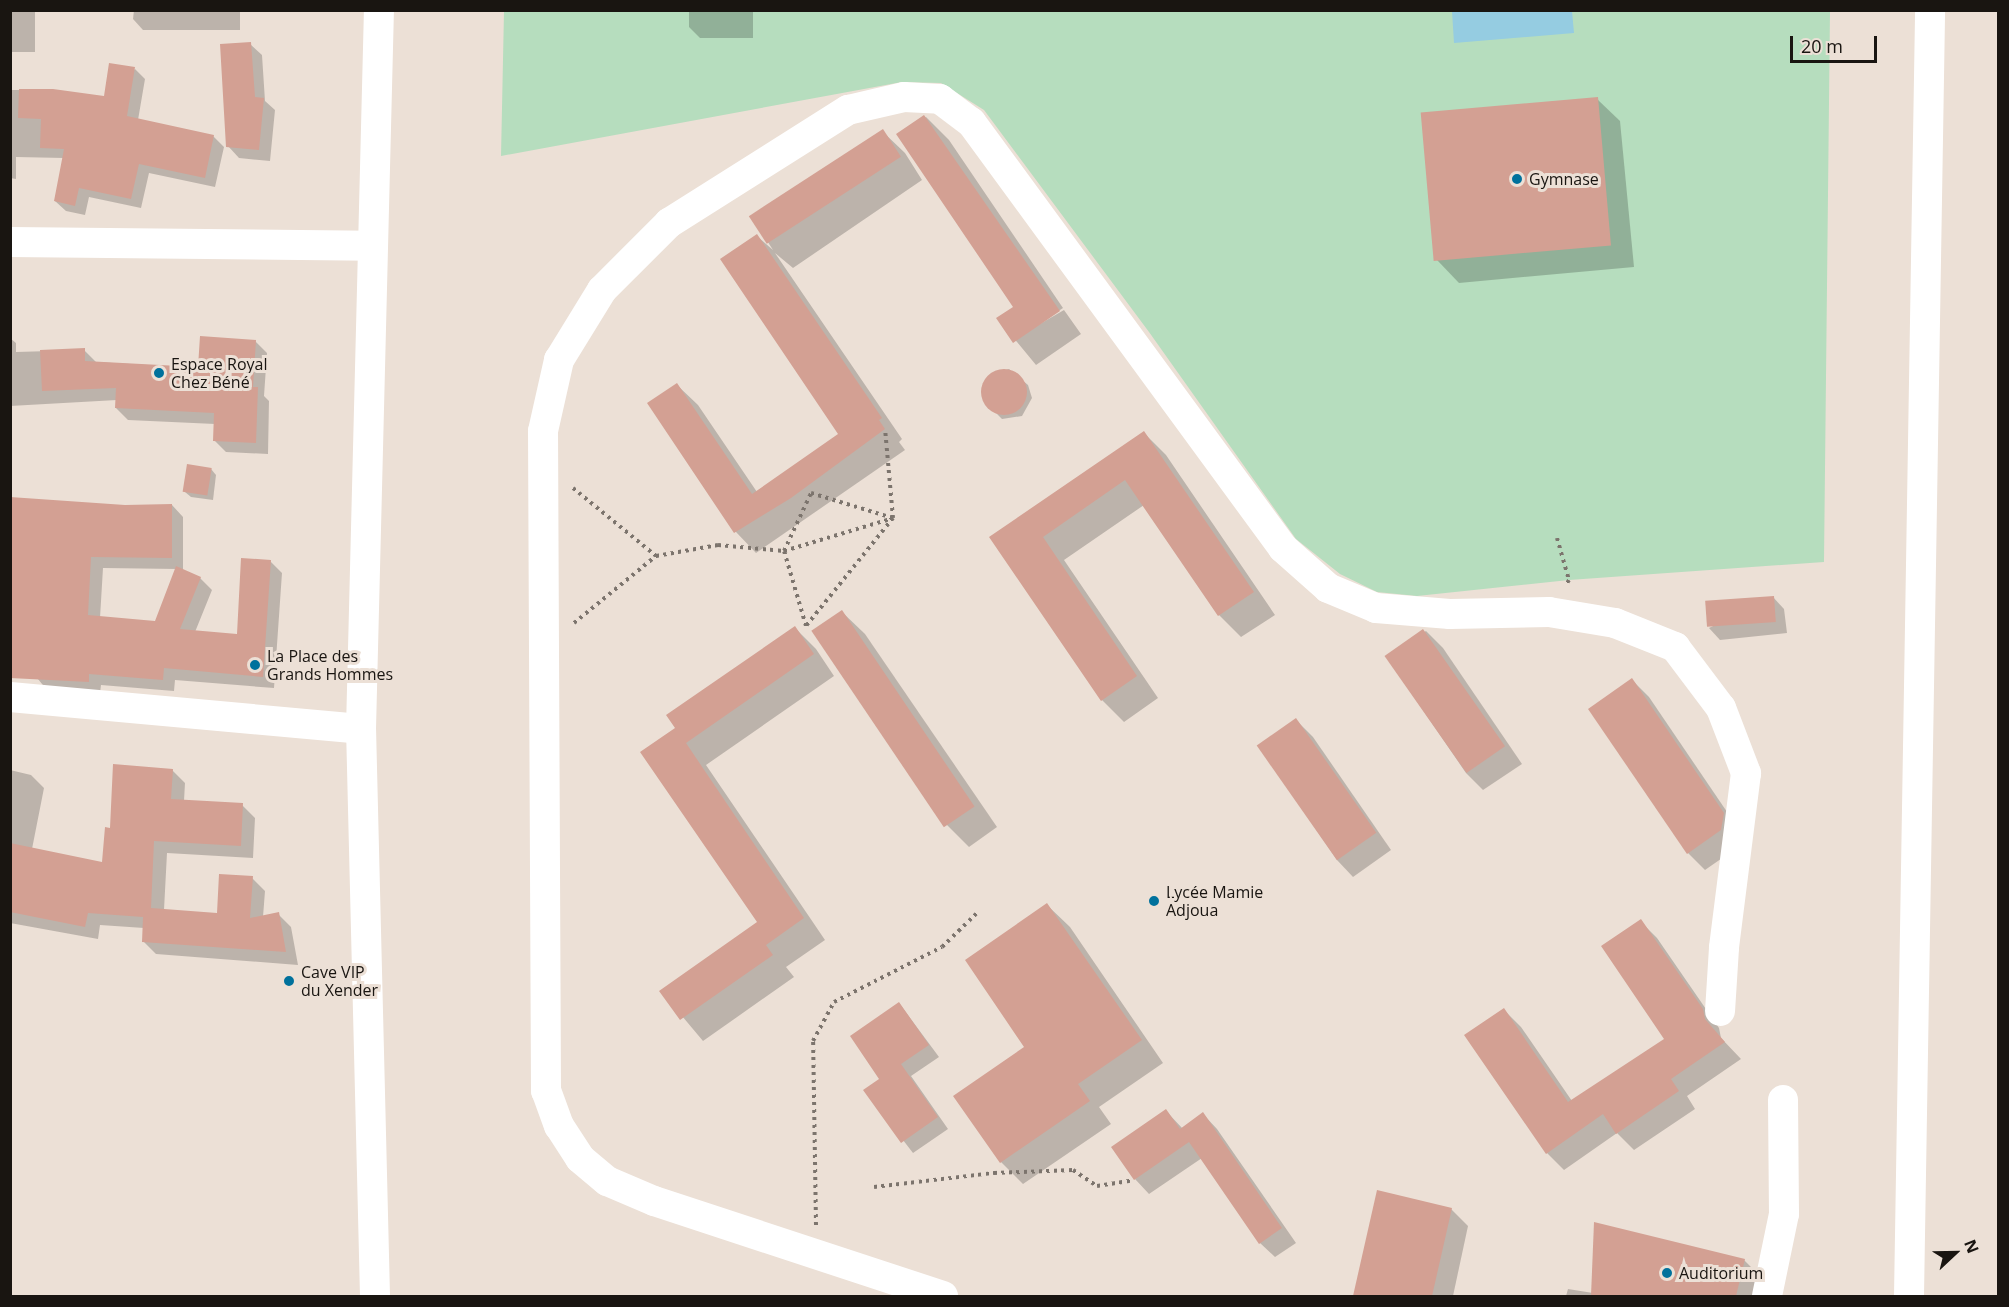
<!DOCTYPE html>
<html>
<head>
<meta charset="utf-8">
<style>
	body { margin:0 }
	#map { position:relative; width:2009px; height:1307px; overflow:hidden; background:#ece0d6; font-family:"Open Sans",sans-serif }
	div>[style] { position:absolute }
	[style*='--x'] { left:calc(var(--x)*1px); top:calc(var(--y)*1px); width:calc(var(--w)*1px); rotate:calc(var(--a)*1deg) }
	.green>* { inset:0; background:#b6ddbe }
	.water>* { inset:0; background:#95cce1 }
	.shadow>* { inset:0; background:#0003; transform-origin:0 0 }
	.building>* { inset:0; background:#d3a093; transform-origin:0 0 }
	.round { border-radius:50% }
	.path>* { height:4px; margin-top:-2px; transform-origin:0; background:repeating-linear-gradient(90deg,#7c746d 0 3px,transparent 0 7.5px) }
	.minor>* { height:30px; margin:-15px; padding:0 15px; transform-origin:15px; border-radius:15px; background:#fff }
	.dots>* { width:16px; height:16px; translate:-50% -50%; box-sizing:border-box; border:3px solid #ece0d6; border-radius:50% }
	span { translate:-50% -50%; white-space:nowrap; text-align:center; line-height:1.15; -webkit-text-stroke:6px #ece0d6; paint-order:stroke }
	.poi-label { font-size:16px; color:#191511 }
	.left { translate:0 -50%; text-align:left }
	.frame { position:absolute; inset:0; border:12px solid #191511; pointer-events:none }
	.north { position:absolute; left:1925px; top:1223px; width:60px; height:60px; -webkit-text-stroke:4px #ece0d6; paint-order:stroke; rotate:68deg; font-size:16px; font-weight:700; line-height:24px; text-align:center; color:#191511 }
	.north::after { content:''; display:block; margin:auto; width:21px; height:27px; background:#191511; clip-path:polygon(50% 0,100% 100%,50% 72%,0 100%) }
	.scale { position:absolute; left:1790px; top:36px; width:87px; height:27px; box-sizing:border-box; border:3px solid #191511; border-top:0; padding-left:8px; font-size:18px; line-height:21px; white-space:nowrap; color:#191511; -webkit-text-stroke:4px #ece0d6; paint-order:stroke }
</style>
</head>
<body>
<div id="map">
	<div class="green">
		<div style="clip-path:polygon(504px 11px,1830px 11px,1824px 562px,1569px 580px,1417px 596px,1377px 592px,1340px 574px,1296px 539px,1149px 332px,984px 110px,941px 83px,902px 82px,501px 156px)"></div>
	</div>
	<div class="water">
		<div style="clip-path:polygon(1452px 11px,1572px 11px,1574px 33px,1454px 43px)"></div>
	</div>
	<div class="shadow">
		<div style="left:10px;top:10px;width:25px;height:42px"></div>
		<div style="clip-path:polygon(134px 10px,240px 10px,240px 30px,143px 30px,133px 19px)"></div>
		<div style="clip-path:polygon(689px 10px,753px 10px,753px 38px,700px 38px,689px 27px)"></div>
		<div style="clip-path:polygon(250px 44px,262px 55px,265px 101px,275px 110px,270px 161px,239px 158px,228px 146px)"></div>
		<div style="clip-path:polygon(135px 69px,145px 79px,138px 120px,213px 136px,224px 147px,215px 187px,149px 173px,141px 208px,89px 197px,85px 215px,66px 211px,55px 201px,64px 158px,16px 157px,16px 179px,10px 178px,10px 90px,52px 90px,105px 98px)"></div>
		<div style="clip-path:polygon(1597px 99px,1620px 121px,1634px 267px,1459px 283px,1437px 260px)"></div>
		<div style="clip-path:polygon(926px 117px,949px 140px,1063px 308px,1033px 328px,1064px 310px,1081px 334px,1036px 365px,998px 319px,1015px 307px,898px 135px)"></div>
		<div style="clip-path:polygon(882px 131px,905px 153px,922px 180px,793px 268px,775px 253px,902px 439px,899px 442px,905px 450px,756px 553px,736px 532px,649px 404px,677px 385px,698px 405px,757px 492px,840px 434px,757px 236px,773px 250px,753px 219px)"></div>
		<div style="clip-path:polygon(10px 338px,16px 343px,16px 352px,84px 350px,96px 362px,199px 368px,255px 341px,267px 353px,264px 396px,269px 401px,268px 454px,226px 452px,214px 440px,215px 424px,128px 420px,116px 408px,117px 400px,10px 406px)"></div>
		<div style="clip-path:polygon(1009px 369px,1028px 385px,1032px 398px,1022px 416px,1002px 419px,986px 403px,983px 390px,995px 373px)"></div>
		<div style="clip-path:polygon(1144px 433px,1166px 455px,1275px 615px,1241px 637px,1219px 615px,1144px 505px,1064px 560px,1158px 698px,1124px 722px,1102px 700px,991px 538px)"></div>
		<div style="clip-path:polygon(211px 469px,216px 475px,213px 500px,191px 497px,185px 492px)"></div>
		<div style="clip-path:polygon(evenodd,172px 505px,183px 517px,183px 571px,200px 578px,212px 590px,195px 632px,238px 636px,270px 561px,282px 573px,274px 688px,175px 680px,174px 691px,101px 685px,100px 693px,47px 690px,10px 645px,125px 506px,172px 505px,103px 568px,177px 569px,156px 622px,100px 618px,103px 568px)"></div>
		<div style="clip-path:polygon(1773px 597px,1784px 609px,1787px 633px,1720px 640px,1709px 628px)"></div>
		<div style="clip-path:polygon(842px 612px,865px 634px,997px 827px,969px 847px,947px 825px)"></div>
		<div style="clip-path:polygon(795px 628px,816px 649px,834px 676px,706px 765px,825px 940px,786px 967px,794px 977px,703px 1041px,661px 991px,759px 923px,677px 729px)"></div>
		<div style="clip-path:polygon(1426px 631px,1443px 648px,1522px 764px,1483px 790px,1466px 773px,1386px 656px)"></div>
		<div style="clip-path:polygon(1632px 680px,1649px 697px,1740px 831px,1738px 847px,1705px 870px,1688px 853px)"></div>
		<div style="clip-path:polygon(1296px 720px,1313px 737px,1391px 850px,1353px 877px,1337px 860px,1259px 746px)"></div>
		<div style="clip-path:polygon(10px 770px,31px 775px,44px 788px,32px 849px,103px 864px,111px 829px,172px 770px,185px 783px,184px 801px,242px 805px,255px 818px,253px 858px,167px 853px,164px 910px,219px 914px,252px 878px,265px 891px,263px 917px,278px 914px,291px 927px,298px 965px,156px 954px,143px 941px,144px 928px,100px 925px,98px 939px,10px 923px)"></div>
		<div style="clip-path:polygon(1047px 905px,1070px 927px,1163px 1063px,1099px 1107px,1111px 1124px,1023px 1184px,1001px 1162px,1027px 1047px)"></div>
		<div style="clip-path:polygon(1640px 921px,1657px 938px,1719px 1028px,1721px 1038px,1741px 1059px,1687px 1096px,1695px 1109px,1634px 1150px,1617px 1133px,1564px 1170px,1547px 1153px,1504px 1010px,1521px 1027px,1572px 1101px,1666px 1039px)"></div>
		<div style="clip-path:polygon(899px 1003px,939px 1057px,911px 1076px,948px 1129px,913px 1153px,865px 1091px,881px 1080px)"></div>
		<div style="clip-path:polygon(1166px 1111px,1183px 1129px,1203px 1114px,1217px 1129px,1296px 1243px,1275px 1257px,1260px 1243px,1202px 1158px,1149px 1194px,1135px 1179px)"></div>
		<div style="clip-path:polygon(1378px 1192px,1451px 1209px,1468px 1226px,1453px 1296px,1354px 1296px)"></div>
		<div style="clip-path:polygon(1744px 1260px,1766px 1282px,1763px 1296px,1566px 1296px,1568px 1289px,1593px 1293px)"></div>
	</div>
	<div class="building">
		<div style="clip-path:polygon(251px 42px,255px 97px,264px 98px,259px 150px,226px 147px,220px 44px)"></div>
		<div style="clip-path:polygon(109px 63px,135px 67px,127px 116px,214px 135px,205px 178px,139px 164px,131px 199px,79px 188px,75px 206px,54px 201px,64px 149px,40px 148px,41px 119px,18px 118px,19px 89px,53px 89px,104px 96px)"></div>
		<div style="left:1598px;top:97px;width:149px;height:178px;rotate:85deg"></div>
		<div style="clip-path:polygon(924px 115px,1060px 311px,1013px 343px,996px 318px,1013px 307px,896px 134px)"></div>
		<div style="left:883px;top:129px;width:33px;height:160px;rotate:57deg"></div>
		<div style="clip-path:polygon(757px 234px,882px 418px,879px 420px,885px 429px,791px 498px,734px 533px,647px 403px,677px 383px,752px 494px,838px 434px,720px 259px)"></div>
		<div style="clip-path:polygon(200px 336px,256px 340px,253px 387px,258px 387px,256px 443px,213px 441px,214px 413px,115px 408px,116px 388px,42px 391px,40px 350px,85px 348px,85px 361px,198px 367px)"></div>
		<div class="round" style="left:981px;top:369px;width:46px;height:46px"></div>
		<div style="clip-path:polygon(1144px 431px,1254px 592px,1218px 616px,1125px 480px,1043px 537px,1137px 676px,1101px 701px,989px 537px)"></div>
		<div style="left:187px;top:464px;width:25px;height:28px;rotate:9deg"></div>
		<div style="clip-path:polygon(10px 497px,125px 505px,172px 504px,172px 558px,91px 557px,88px 615px,155px 621px,176px 566px,201px 577px,180px 629px,237px 634px,241px 558px,271px 560px,263px 677px,164px 668px,163px 680px,89px 674px,89px 682px,10px 678px)"></div>
		<div style="left:1774px;top:596px;width:26px;height:69px;rotate:86deg"></div>
		<div style="left:842px;top:610px;width:237px;height:37px;rotate:56deg"></div>
		<div style="clip-path:polygon(795px 626px,814px 654px,686px 743px,804px 918px,766px 945px,773px 955px,680px 1020px,659px 991px,757px 922px,640px 752px,675px 728px,666px 715px)"></div>
		<div style="left:1423px;top:629px;width:143px;height:47px;rotate:55deg"></div>
		<div style="clip-path:polygon(1632px 678px,1724px 813px,1721px 830px,1687px 854px,1588px 709px)"></div>
		<div style="left:1296px;top:718px;width:140px;height:48px;rotate:55deg"></div>
		<div style="clip-path:polygon(113px 764px,173px 769px,171px 799px,243px 803px,241px 846px,154px 841px,151px 908px,217px 913px,219px 874px,253px 876px,250px 918px,279px 912px,286px 952px,142px 942px,143px 917px,88px 913px,85px 927px,10px 912px,10px 843px,102px 862px,105px 827px,110px 828px)"></div>
		<div style="clip-path:polygon(1047px 903px,1142px 1040px,1078px 1084px,1090px 1101px,1000px 1163px,953px 1096px,1024px 1047px,965px 960px)"></div>
		<div style="clip-path:polygon(1641px 919px,1703px 1009px,1705px 1019px,1725px 1042px,1671px 1079px,1679px 1091px,1616px 1134px,1603px 1114px,1546px 1154px,1464px 1035px,1504px 1008px,1568px 1102px,1664px 1039px,1601px 946px)"></div>
		<div style="clip-path:polygon(899px 1002px,929px 1045px,901px 1064px,938px 1117px,901px 1143px,863px 1090px,879px 1079px,850px 1036px)"></div>
		<div style="clip-path:polygon(1166px 1109px,1180px 1129px,1203px 1112px,1282px 1228px,1259px 1244px,1189px 1142px,1134px 1180px,1111px 1147px)"></div>
		<div style="clip-path:polygon(1377px 1190px,1452px 1208px,1432px 1296px,1353px 1296px)"></div>
		<div style="clip-path:polygon(1594px 1222px,1745px 1259px,1736px 1296px,1591px 1296px)"></div>
	</div>
	<div class="path">
		<div style="--x:573;--y:488;--w:107;--a:39.3"></div>
		<div style="--x:811;--y:493;--w:86;--a:17"></div>
		<div style="--x:893;--y:518;--w:139;--a:128.9"></div>
		<div style="--x:806;--y:626;--w:78;--a:-106.3"></div>
		<div style="--x:784;--y:551;--w:64;--a:-65"></div>
		<div style="--x:1557;--y:538;--w:44;--a:74.1"></div>
		<div style="--x:1569;--y:580;--w:7;--a:124"></div>
		<div style="--x:574;--y:623;--w:106;--a:-39.3"></div>
		<div style="--x:656;--y:556;--w:63;--a:-10.1"></div>
		<div style="--x:718;--y:545;--w:66;--a:5.2"></div>
		<div style="--x:784;--y:551;--w:114;--a:-16.8"></div>
		<div style="--x:893;--y:518;--w:89;--a:-95.1"></div>
		<div style="--x:874;--y:1187;--w:121;--a:-6.7"></div>
		<div style="--x:994;--y:1173;--w:79;--a:-2.2"></div>
		<div style="--x:1073;--y:1170;--w:29;--a:34"></div>
		<div style="--x:1097;--y:1186;--w:37;--a:-9"></div>
		<div style="--x:816;--y:1225;--w:184;--a:-90.9"></div>
		<div style="--x:813;--y:1041;--w:44;--a:-61.7"></div>
		<div style="--x:834;--y:1002;--w:121;--a:-27"></div>
		<div style="--x:942;--y:947;--w:50;--a:-44.2"></div>
	</div>
	<div class="minor">
		<div style="--x:10;--y:242;--w:360;--a:0.6"></div>
		<div style="--x:10;--y:697;--w:352;--a:5.2"></div>
		<div style="--x:375;--y:1296;--w:567;--a:-91.41"></div>
		<div style="--x:361;--y:729;--w:719;--a:-88.57"></div>
		<div style="--x:943;--y:1296;--w:304;--a:-161.8"></div>
		<div style="--x:654;--y:1201;--w:51;--a:-156.9"></div>
		<div style="--x:607;--y:1181;--w:35;--a:-140"></div>
		<div style="--x:580;--y:1158;--w:38;--a:-123"></div>
		<div style="--x:559;--y:1126;--w:37;--a:-110"></div>
		<div style="--x:546;--y:1091;--w:660;--a:-90.26"></div>
		<div style="--x:543;--y:431;--w:73;--a:-77.3"></div>
		<div style="--x:559;--y:360;--w:82;--a:-58.4"></div>
		<div style="--x:602;--y:290;--w:95;--a:-45"></div>
		<div style="--x:669;--y:223;--w:212;--a:-32.3"></div>
		<div style="--x:848;--y:110;--w:57;--a:-13.1"></div>
		<div style="--x:904;--y:97;--w:36;--a:3"></div>
		<div style="--x:940;--y:99;--w:39;--a:37"></div>
		<div style="--x:971;--y:122;--w:528;--a:53.78"></div>
		<div style="--x:1283;--y:548;--w:60;--a:41.6"></div>
		<div style="--x:1328;--y:588;--w:52;--a:22.6"></div>
		<div style="--x:1376;--y:608;--w:74;--a:4.6"></div>
		<div style="--x:1450;--y:614;--w:99;--a:-1.2"></div>
		<div style="--x:1549;--y:612;--w:67;--a:9.5"></div>
		<div style="--x:1615;--y:623;--w:65;--a:21.8"></div>
		<div style="--x:1675;--y:647;--w:76;--a:53"></div>
		<div style="--x:1721;--y:708;--w:70;--a:69"></div>
		<div style="--x:1746;--y:773;--w:176;--a:97.2"></div>
		<div style="--x:1724;--y:948;--w:63;--a:93.6"></div>
		<div style="--x:1767;--y:1296;--w:84;--a:-78.3"></div>
		<div style="--x:1784;--y:1214;--w:114;--a:-90.5"></div>
		<div style="--x:1909;--y:1296;--w:1286;--a:-89.06"></div>
	</div>
	<div class="dots">
		<div style="left:1517px;top:179px;background:#00719c"></div>
		<div style="left:159px;top:373px;background:#00719c"></div>
		<div style="left:255px;top:665px;background:#00719c"></div>
		<div style="left:1154px;top:901px;background:#00719c"></div>
		<div style="left:289px;top:981px;background:#00719c"></div>
		<div style="left:1667px;top:1273px;background:#00719c"></div>
	</div>
	<div class="poi-label">
		<span class="left" style="left:1529px;top:179px">Gymnase</span>
		<span class="left" style="left:171px;top:373px">Espace Royal<br>Chez Béné</span>
		<span class="left" style="left:267px;top:665px">La Place des<br>Grands Hommes</span>
		<span class="left" style="left:1166px;top:901px">Lycée Mamie<br>Adjoua</span>
		<span class="left" style="left:301px;top:981px">Cave VIP<br>du Xender</span>
		<span class="left" style="left:1679px;top:1273px">Auditorium</span>
	</div>
	<div class="frame"></div>
	<div class="north">N</div>
	<div class="scale">20 m</div>
</div>
</body>
</html>
